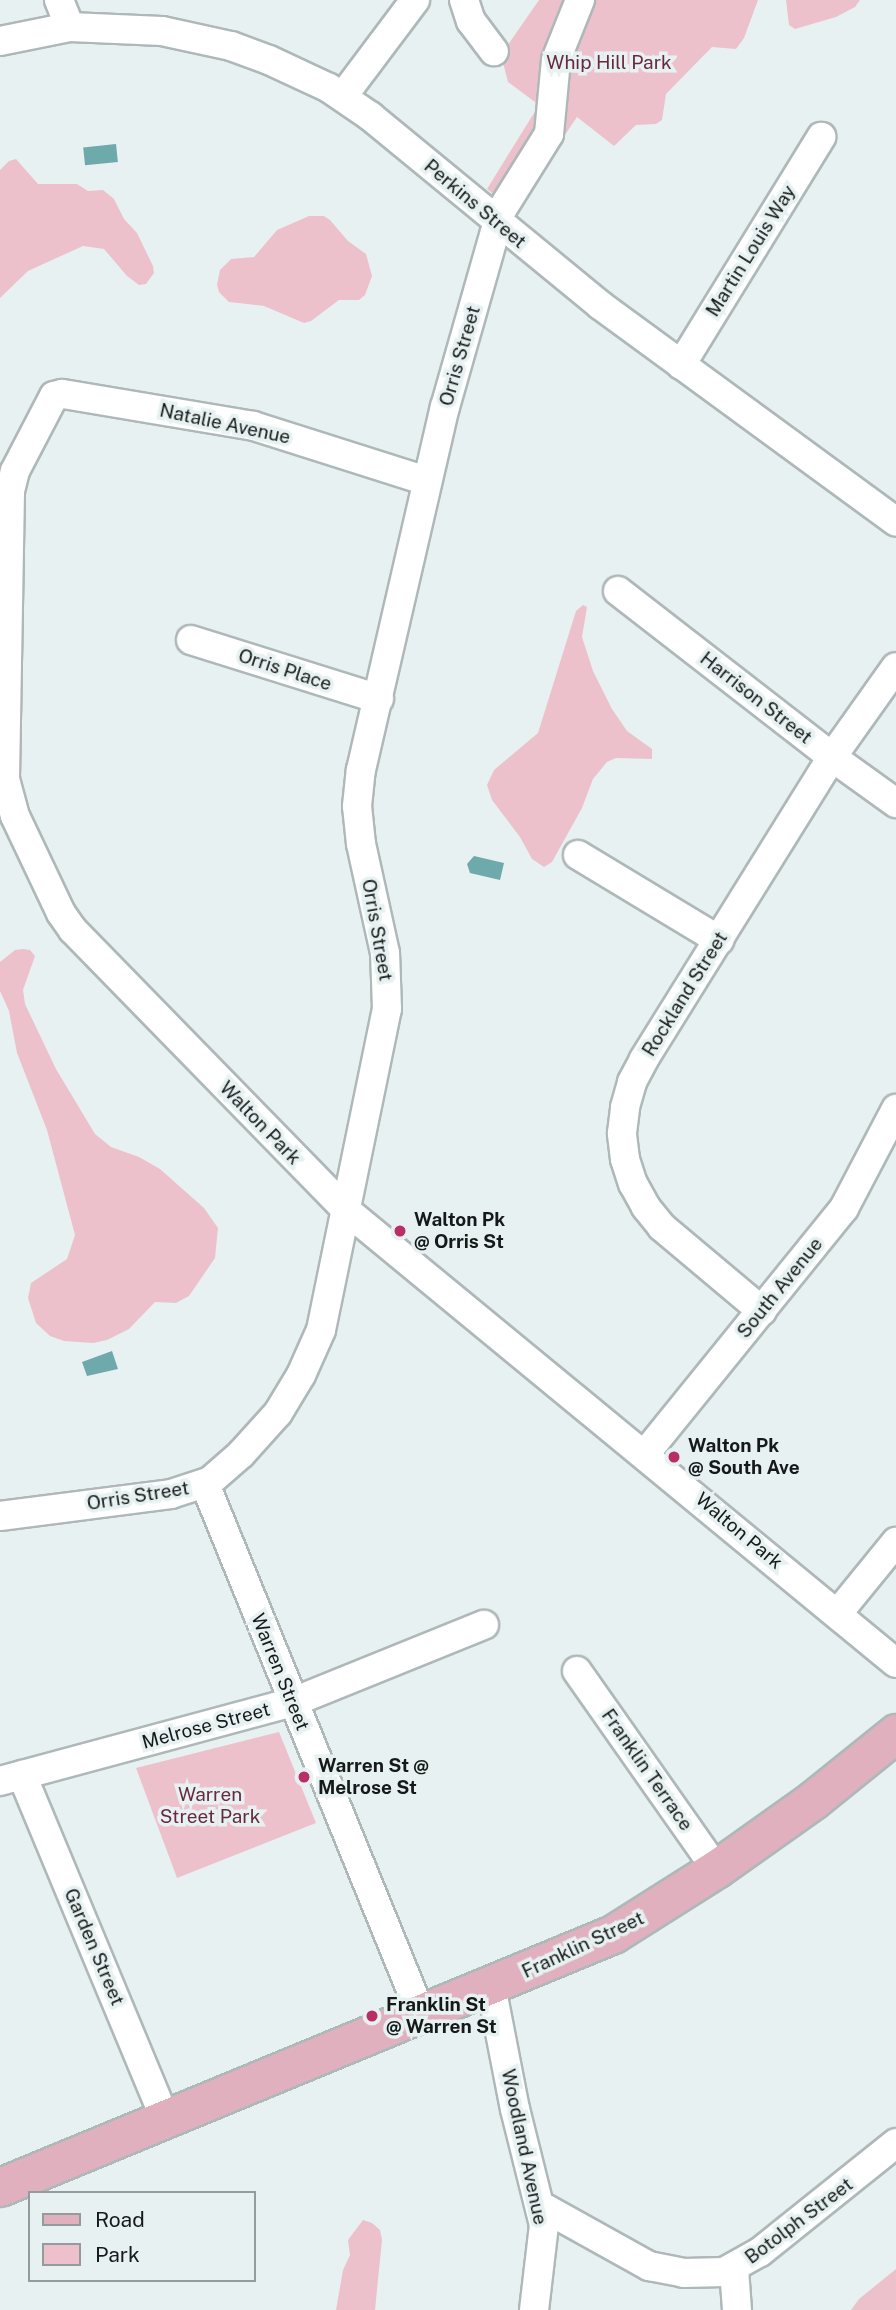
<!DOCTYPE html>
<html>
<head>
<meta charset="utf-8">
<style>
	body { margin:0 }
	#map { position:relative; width:896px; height:2310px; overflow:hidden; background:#e7f1f1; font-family:"Public Sans",sans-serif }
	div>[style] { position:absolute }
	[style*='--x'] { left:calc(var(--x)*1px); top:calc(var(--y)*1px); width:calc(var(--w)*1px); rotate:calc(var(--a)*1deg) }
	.green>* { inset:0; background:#edc1cc }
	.water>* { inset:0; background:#6ea9ac; transform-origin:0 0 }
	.roads { filter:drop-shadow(2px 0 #afb8b9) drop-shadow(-2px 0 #afb8b9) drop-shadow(0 2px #afb8b9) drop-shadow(0 -2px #afb8b9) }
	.minor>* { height:28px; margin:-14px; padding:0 14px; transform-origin:14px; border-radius:14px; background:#fff }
	.major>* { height:37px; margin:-18.5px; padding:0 18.5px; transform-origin:18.5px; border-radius:18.5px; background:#e1b0bf }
	.dots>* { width:19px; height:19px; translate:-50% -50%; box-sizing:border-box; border:4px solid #e7f1f1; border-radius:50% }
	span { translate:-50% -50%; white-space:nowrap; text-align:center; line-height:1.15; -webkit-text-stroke:7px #e7f1f1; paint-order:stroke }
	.park-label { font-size:19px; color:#67293f }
	.street-label { font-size:19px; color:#151919 }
	.poi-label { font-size:19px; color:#151919; font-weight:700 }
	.left { translate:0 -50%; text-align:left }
	.legend { position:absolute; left:28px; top:2191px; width:228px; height:91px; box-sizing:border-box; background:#e7f1f1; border:2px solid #939b9b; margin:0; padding:9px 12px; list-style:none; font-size:21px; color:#151919 }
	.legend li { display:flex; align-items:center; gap:14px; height:35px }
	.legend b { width:35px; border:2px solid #939b9b }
</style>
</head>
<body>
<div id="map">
	<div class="green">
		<div style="clip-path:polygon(539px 0,758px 0,744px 38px,736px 49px,712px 47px,666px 94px,662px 120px,656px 124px,636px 125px,614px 146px,577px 117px,514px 210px,487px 189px,539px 105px,508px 82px,501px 55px)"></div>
		<div style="clip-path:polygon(786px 0,860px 0,855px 7px,836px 17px,795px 29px,789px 25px)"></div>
		<div style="clip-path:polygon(16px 159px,38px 184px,77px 184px,88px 191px,103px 190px,114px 199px,124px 219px,137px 233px,153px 266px,154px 273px,146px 284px,139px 285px,127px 276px,104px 249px,83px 246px,28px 271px,0 298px,0 170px,9px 161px)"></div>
		<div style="clip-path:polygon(309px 216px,324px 216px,330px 220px,348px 241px,366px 254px,372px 276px,365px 295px,359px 300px,339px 300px,311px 321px,304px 323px,264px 306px,229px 302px,219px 292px,217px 285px,220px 270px,231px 259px,254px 257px,277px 230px)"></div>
		<div style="clip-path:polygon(583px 605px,587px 607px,582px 637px,593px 671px,612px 709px,627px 731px,652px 749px,652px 759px,616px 758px,607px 762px,593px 779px,582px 808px,552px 862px,544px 867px,532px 859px,520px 837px,492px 800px,487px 785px,494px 770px,538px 733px,576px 611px)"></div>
		<div style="clip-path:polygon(23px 949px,30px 950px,35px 956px,23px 990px,25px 1004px,56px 1069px,95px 1134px,111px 1147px,139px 1157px,160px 1169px,204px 1208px,218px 1228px,215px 1258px,189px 1296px,176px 1303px,155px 1302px,129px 1329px,107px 1340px,93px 1343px,64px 1341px,50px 1336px,36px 1323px,28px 1298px,31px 1283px,67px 1259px,75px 1235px,47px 1130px,17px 1053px,9px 1011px,0 991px,0 962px,15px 950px)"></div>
		<div style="clip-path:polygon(279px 1732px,316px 1823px,177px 1878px,136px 1768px)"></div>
		<div style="clip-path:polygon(363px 2220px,372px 2223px,380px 2230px,382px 2240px,375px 2310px,336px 2310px,343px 2270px,350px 2255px,348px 2240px)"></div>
		<div style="clip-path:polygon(896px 2269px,896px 2310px,851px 2310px,859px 2299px)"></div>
	</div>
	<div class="water">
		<div style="left:116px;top:144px;width:18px;height:33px;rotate:84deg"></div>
		<div style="clip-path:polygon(474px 856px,504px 863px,500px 880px,470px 873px,467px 864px)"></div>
		<div style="clip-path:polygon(112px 1351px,118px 1369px,87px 1376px,82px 1362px)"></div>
	</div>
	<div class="roads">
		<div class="minor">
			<div style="--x:59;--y:0;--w:29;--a:68"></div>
			<div style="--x:464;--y:0;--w:22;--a:72"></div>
			<div style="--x:471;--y:21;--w:38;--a:53"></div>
			<div style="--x:0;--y:41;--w:71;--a:-11.3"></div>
			<div style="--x:70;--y:27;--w:92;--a:2.5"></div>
			<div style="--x:162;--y:31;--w:71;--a:12.3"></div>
			<div style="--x:231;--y:46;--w:40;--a:20.2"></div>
			<div style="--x:269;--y:60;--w:66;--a:25"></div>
			<div style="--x:329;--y:88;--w:50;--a:34.3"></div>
			<div style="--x:370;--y:116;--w:298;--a:39.4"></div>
			<div style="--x:600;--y:305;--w:367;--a:36.2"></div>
			<div style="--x:343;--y:96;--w:120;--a:-53.1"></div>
			<div style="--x:681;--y:365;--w:268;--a:-58.4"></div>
			<div style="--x:427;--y:481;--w:182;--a:-162.4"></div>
			<div style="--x:254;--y:426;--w:195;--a:-170.5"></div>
			<div style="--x:62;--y:394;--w:8;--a:166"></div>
			<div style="--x:54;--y:396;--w:85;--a:117.5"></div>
			<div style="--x:15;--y:471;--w:21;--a:104"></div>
			<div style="--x:10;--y:491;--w:288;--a:91"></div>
			<div style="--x:5;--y:779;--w:38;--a:75"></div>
			<div style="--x:15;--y:816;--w:107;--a:64.6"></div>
			<div style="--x:61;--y:913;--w:21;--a:55"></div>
			<div style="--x:73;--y:930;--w:392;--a:45.7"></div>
			<div style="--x:347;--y:1211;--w:711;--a:39.47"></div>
			<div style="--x:618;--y:591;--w:271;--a:37.8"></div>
			<div style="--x:832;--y:757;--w:79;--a:35.7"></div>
			<div style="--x:191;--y:640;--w:197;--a:17.4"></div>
			<div style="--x:578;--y:855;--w:165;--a:31.1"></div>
			<div style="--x:762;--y:1311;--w:131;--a:-140"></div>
			<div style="--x:662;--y:1227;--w:26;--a:-129"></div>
			<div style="--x:646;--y:1207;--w:26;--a:-119"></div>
			<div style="--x:633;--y:1184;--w:26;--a:-108"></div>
			<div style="--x:625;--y:1159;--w:26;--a:-97"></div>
			<div style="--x:622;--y:1133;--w:26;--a:-83"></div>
			<div style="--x:625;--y:1107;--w:26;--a:-74"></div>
			<div style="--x:632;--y:1082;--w:26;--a:-62"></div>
			<div style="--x:644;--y:1059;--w:356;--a:-58.1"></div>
			<div style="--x:832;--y:757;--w:110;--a:-54.6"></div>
			<div style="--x:645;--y:1454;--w:316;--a:-51"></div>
			<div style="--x:844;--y:1208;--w:112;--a:-62.3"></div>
			<div style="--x:205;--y:1484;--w:572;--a:67.83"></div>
			<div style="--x:0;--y:1516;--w:172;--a:-7.3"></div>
			<div style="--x:171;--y:1494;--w:40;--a:-18"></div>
			<div style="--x:209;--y:1482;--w:43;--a:-41.2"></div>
			<div style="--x:241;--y:1454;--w:55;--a:-47.9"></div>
			<div style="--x:278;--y:1413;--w:44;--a:-58.8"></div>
			<div style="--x:301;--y:1375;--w:49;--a:-66"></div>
			<div style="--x:321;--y:1330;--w:328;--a:-78.4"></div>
			<div style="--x:387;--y:1009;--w:56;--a:-92"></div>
			<div style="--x:385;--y:953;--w:112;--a:-102.4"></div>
			<div style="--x:361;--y:844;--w:38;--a:-96"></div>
			<div style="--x:357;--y:806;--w:36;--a:-84"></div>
			<div style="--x:361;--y:770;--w:373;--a:-77"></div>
			<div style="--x:445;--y:407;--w:204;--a:-74.1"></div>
			<div style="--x:501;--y:211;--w:91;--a:-58.1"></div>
			<div style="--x:549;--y:134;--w:74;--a:-84.6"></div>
			<div style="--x:556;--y:60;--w:65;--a:-68.2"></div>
			<div style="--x:838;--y:1613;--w:92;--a:-50.8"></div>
			<div style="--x:577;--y:1671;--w:242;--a:54.9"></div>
			<div style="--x:22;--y:1775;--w:373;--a:67.4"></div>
			<div style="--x:0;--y:1781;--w:303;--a:-15.1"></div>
			<div style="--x:293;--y:1702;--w:206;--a:-22"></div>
			<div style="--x:491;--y:1986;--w:125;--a:79"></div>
			<div style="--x:515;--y:2109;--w:120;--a:76"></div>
			<div style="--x:544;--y:2225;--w:86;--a:96.7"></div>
			<div style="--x:541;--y:2206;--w:124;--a:29.1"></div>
			<div style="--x:649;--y:2266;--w:36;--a:11"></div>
			<div style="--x:684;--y:2273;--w:40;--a:-1.4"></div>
			<div style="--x:724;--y:2272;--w:41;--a:-29.1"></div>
			<div style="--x:760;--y:2252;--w:174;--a:-38.7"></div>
			<div style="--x:734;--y:2269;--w:41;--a:85.8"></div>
		</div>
		<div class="major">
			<div style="--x:0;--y:2187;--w:663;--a:-22.43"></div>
			<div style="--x:613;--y:1934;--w:122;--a:-32.3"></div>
			<div style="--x:716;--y:1869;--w:119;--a:-35.4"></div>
			<div style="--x:813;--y:1800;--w:107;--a:-38.9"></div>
		</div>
	</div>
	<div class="dots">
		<div style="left:400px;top:1231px;background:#b82e67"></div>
		<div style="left:674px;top:1457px;background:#b82e67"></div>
		<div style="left:304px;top:1777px;background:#b82e67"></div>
		<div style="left:372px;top:2016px;background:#b82e67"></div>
	</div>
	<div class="park-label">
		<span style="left:609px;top:63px">Whip Hill Park</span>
		<span style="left:210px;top:1806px">Warren<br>Street Park</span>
	</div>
	<div class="street-label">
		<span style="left:475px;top:204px;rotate:40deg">Perkins Street</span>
		<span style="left:751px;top:251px;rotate:-58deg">Martin Louis Way</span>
		<span style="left:460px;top:356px;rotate:-74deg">Orris Street</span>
		<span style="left:225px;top:424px;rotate:12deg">Natalie Avenue</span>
		<span style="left:285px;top:670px;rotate:18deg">Orris Place</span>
		<span style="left:756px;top:698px;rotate:38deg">Harrison Street</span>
		<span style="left:377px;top:930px;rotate:80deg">Orris Street</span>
		<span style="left:685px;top:994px;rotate:-58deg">Rockland Street</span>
		<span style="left:260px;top:1123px;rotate:46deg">Walton Park</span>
		<span style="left:780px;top:1288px;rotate:-51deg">South Avenue</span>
		<span style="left:138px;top:1496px;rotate:-9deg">Orris Street</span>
		<span style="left:739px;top:1531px;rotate:40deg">Walton Park</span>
		<span style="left:280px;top:1672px;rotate:68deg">Warren Street</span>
		<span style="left:206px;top:1726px;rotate:-15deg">Melrose Street</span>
		<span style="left:647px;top:1770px;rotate:55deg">Franklin Terrace</span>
		<span style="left:583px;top:1945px;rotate:-25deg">Franklin Street</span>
		<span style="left:94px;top:1947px;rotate:67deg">Garden Street</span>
		<span style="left:524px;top:2147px;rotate:78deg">Woodland Avenue</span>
		<span style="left:799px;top:2221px;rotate:-37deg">Botolph Street</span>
	</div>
	<div class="poi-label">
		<span class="left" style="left:414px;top:1231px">Walton Pk<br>@ Orris St</span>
		<span class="left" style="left:688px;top:1457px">Walton Pk<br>@ South Ave</span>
		<span class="left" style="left:318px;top:1777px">Warren St @<br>Melrose St</span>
		<span class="left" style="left:386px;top:2016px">Franklin St<br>@ Warren St</span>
	</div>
	<ul class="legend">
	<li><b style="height:9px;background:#e1b0bf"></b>Road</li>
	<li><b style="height:19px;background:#edc1cc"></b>Park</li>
	</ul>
</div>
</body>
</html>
